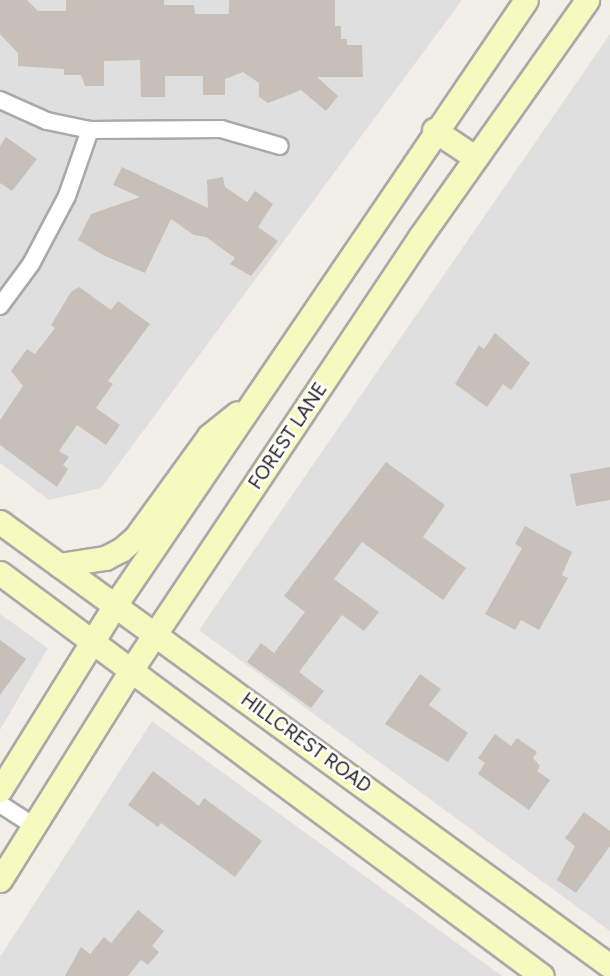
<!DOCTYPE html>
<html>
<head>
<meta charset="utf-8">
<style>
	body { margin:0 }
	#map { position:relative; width:610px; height:976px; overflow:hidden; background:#f2efe9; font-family:Figtree,sans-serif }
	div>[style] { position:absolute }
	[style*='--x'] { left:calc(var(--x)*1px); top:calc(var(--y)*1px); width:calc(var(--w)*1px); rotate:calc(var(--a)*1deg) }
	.residential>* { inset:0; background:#e0dfdf }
	.building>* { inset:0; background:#c7bfb8 }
	.roads { filter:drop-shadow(2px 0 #a9a9a9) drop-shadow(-2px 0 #a9a9a9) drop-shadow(0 2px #a9a9a9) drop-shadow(0 -2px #a9a9a9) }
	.minor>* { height:16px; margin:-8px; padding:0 8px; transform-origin:8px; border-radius:8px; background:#fff }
	.secondary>* { height:23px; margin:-11.5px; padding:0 11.5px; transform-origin:11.5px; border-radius:11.5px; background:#f7fabf }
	span { translate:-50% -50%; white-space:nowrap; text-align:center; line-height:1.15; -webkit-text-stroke:5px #fff; paint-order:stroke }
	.street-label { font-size:19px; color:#222 }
</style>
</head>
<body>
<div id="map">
	<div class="residential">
		<div style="clip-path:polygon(0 0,462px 0,101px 488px,49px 500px,0 463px)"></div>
		<div style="clip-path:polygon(610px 34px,610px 931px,199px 630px)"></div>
		<div style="clip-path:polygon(0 614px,48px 648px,0 730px)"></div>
		<div style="clip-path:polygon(152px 721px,502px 976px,0 976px,0 957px)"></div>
	</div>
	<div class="building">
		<div style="clip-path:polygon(0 0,27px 0,38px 11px,66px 11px,66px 0,164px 0,164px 5px,194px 5px,195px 14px,229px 14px,229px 0,335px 0,335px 26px,341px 26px,341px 39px,347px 39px,347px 45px,362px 45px,363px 77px,317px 77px,338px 96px,326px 111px,301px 90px,268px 103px,259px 97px,259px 83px,243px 72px,225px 79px,225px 95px,203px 95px,203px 76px,165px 76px,165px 97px,141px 97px,140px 60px,104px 61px,104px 86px,85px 86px,81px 75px,64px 75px,64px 69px,18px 66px,18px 53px,0 34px)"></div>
		<div style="clip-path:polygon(6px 137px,37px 159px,12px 191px,0 183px,0 146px)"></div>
		<div style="clip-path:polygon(122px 167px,208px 208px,207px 180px,223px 177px,225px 187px,247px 202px,255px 191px,273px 204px,258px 227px,278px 241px,251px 276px,230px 264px,235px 258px,206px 237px,194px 235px,171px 219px,145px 273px,105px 256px,78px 240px,91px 214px,140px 197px,113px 185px)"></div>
		<div style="clip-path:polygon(79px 287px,111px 310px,118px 301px,150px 324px,108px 381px,113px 384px,96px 408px,120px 425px,106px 445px,77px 425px,59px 451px,69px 457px,63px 465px,68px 469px,57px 487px,0 445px,0 420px,23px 386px,11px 371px,27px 349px,35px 354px,55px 328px,51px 325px,71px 292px)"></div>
		<div style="clip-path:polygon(495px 333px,530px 363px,511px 390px,503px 384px,487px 407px,455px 384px,479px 345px,484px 349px)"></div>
		<div style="clip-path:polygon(386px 462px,445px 505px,423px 537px,466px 568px,443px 600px,362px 542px,334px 579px,379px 612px,364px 631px,342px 615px,299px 672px,324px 691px,311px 708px,247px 662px,261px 643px,274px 653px,305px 612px,284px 596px)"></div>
		<div style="clip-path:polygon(610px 467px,610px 500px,576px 506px,570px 474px)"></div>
		<div style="clip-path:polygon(525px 526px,572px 552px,562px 575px,568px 578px,539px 630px,521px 620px,515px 630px,485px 614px,522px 548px,515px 544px)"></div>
		<div style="clip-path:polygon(0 640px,26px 659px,0 695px)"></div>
		<div style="clip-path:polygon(420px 674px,441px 689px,429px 705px,468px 733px,448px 762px,385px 724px)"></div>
		<div style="clip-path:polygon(495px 734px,511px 746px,517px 738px,537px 752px,533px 758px,540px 766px,537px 771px,550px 780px,529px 810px,478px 774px,485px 763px,478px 758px)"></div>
		<div style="clip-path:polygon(153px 771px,199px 806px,204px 798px,262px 841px,235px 877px,161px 823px,158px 827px,128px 805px)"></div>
		<div style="clip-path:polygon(584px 812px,610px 831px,610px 846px,576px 893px,557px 880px,575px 846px,565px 838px)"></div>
		<div style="clip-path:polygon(138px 910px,164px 931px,152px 946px,159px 952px,148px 965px,141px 960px,128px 976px,65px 976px,81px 947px,90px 954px,104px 937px,111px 943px)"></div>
	</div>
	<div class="roads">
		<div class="minor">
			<div style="--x:0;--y:100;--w:51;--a:24.1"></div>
			<div style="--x:47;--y:121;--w:44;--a:11.8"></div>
			<div style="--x:90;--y:130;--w:131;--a:-0.4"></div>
			<div style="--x:221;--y:129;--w:61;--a:16.1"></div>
			<div style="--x:0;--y:306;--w:52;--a:-53.6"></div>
			<div style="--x:31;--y:264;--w:77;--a:-62.1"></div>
			<div style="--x:67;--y:196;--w:70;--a:-70.8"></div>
			<div style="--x:0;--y:804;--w:40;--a:32.9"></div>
		</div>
		<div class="secondary">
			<div style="--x:434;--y:130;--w:50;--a:33.7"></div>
			<div style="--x:0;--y:522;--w:754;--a:36.05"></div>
			<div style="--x:59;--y:565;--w:47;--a:-8.7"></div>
			<div style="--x:105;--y:558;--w:18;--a:-27"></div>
			<div style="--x:121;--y:550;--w:18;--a:-41"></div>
			<div style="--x:135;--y:538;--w:126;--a:-54"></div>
			<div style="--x:209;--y:436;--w:36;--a:-39"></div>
			<div style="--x:0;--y:573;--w:675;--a:36.63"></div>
			<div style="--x:0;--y:790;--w:218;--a:-58.1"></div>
			<div style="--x:115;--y:605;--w:731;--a:-55.81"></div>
			<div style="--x:0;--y:880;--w:248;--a:-58"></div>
			<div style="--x:131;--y:670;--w:521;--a:-56.28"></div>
			<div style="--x:420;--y:237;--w:290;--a:-54.8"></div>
		</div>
	</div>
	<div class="street-label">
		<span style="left:288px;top:436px;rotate:-56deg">FOREST LANE</span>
		<span style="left:306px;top:743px;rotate:36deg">HILLCREST ROAD</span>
	</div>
</div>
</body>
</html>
